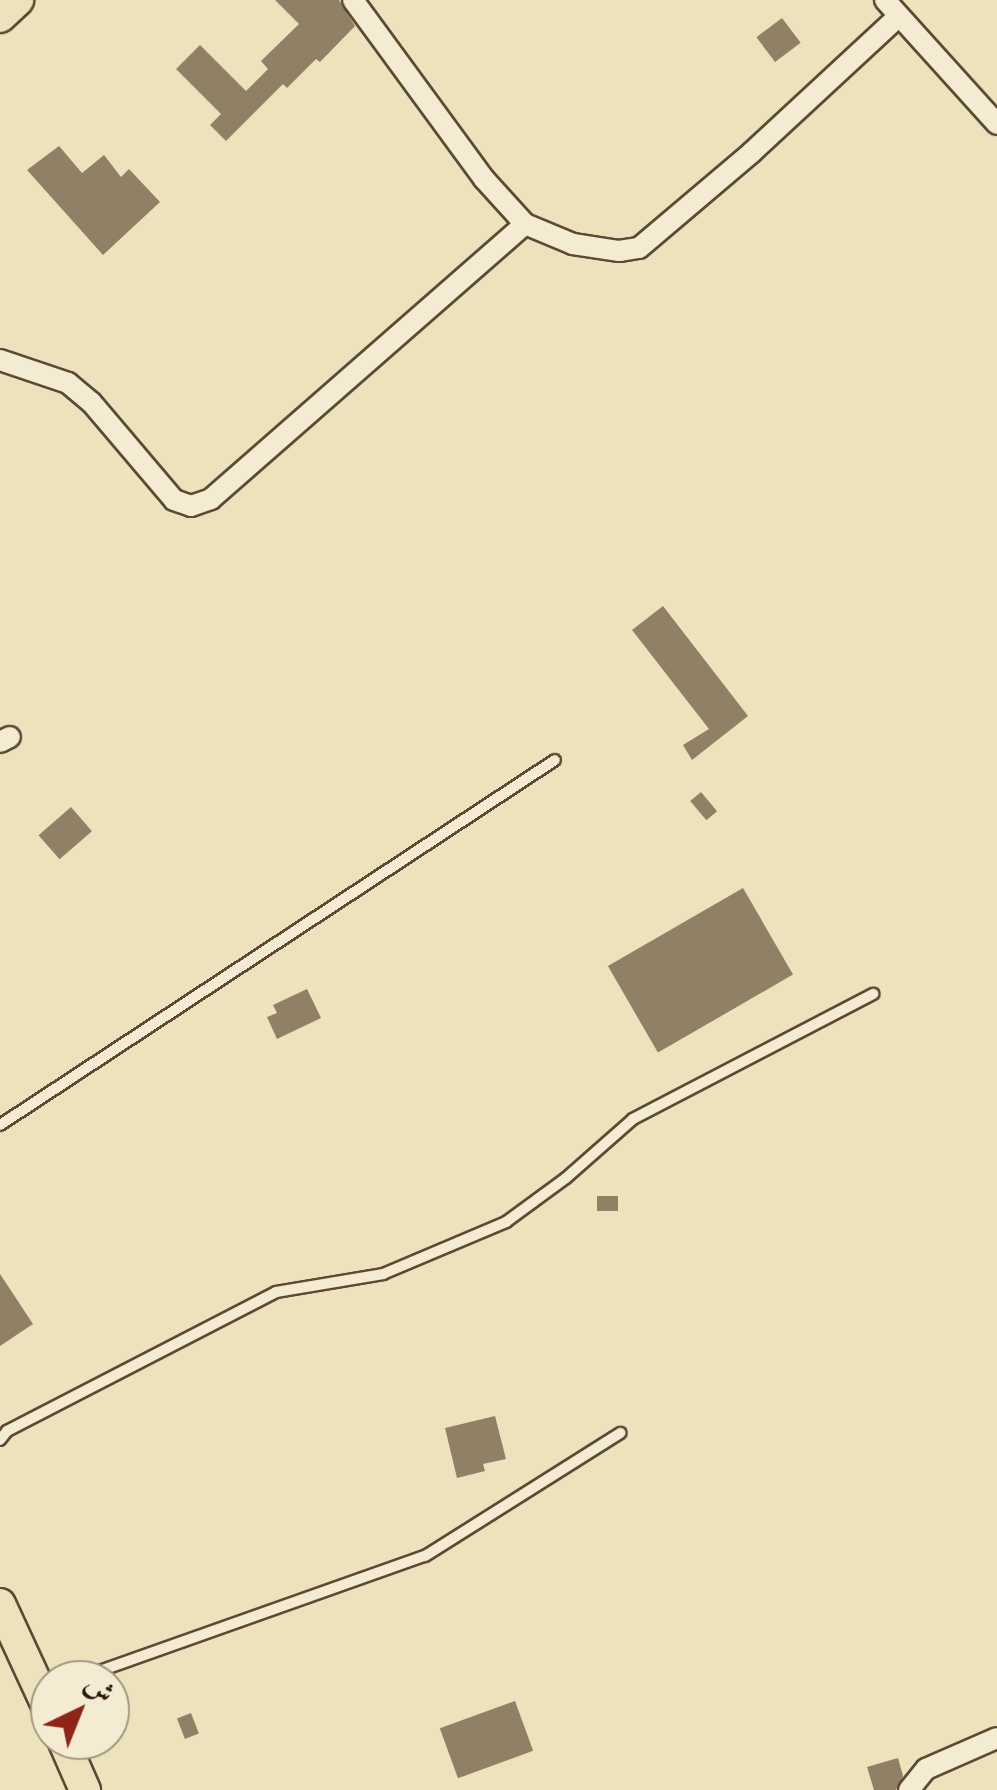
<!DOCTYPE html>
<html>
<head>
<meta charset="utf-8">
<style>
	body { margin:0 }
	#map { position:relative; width:997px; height:1790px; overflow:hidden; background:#ece2bc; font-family:"IM FELL Double Pica",Amiri,serif }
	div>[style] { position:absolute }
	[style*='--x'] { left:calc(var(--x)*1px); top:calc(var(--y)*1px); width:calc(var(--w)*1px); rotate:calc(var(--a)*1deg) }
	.building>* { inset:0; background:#908065; transform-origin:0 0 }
	.roads { filter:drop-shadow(2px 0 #5d4934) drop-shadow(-2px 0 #5d4934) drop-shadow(0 2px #5d4934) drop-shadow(0 -2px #5d4934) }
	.service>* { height:10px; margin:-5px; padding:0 5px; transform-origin:5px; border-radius:5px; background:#f3ecd3 }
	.minor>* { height:20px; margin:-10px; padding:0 10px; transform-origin:10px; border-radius:10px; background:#f3ecd3 }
	.primary>* { height:30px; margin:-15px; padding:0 15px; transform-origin:15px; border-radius:15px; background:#ece2bc }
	span { translate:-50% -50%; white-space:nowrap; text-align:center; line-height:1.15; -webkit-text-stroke:8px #f3ecd3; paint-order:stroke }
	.north { position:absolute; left:30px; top:1660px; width:100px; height:100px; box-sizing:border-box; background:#f3ecd3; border:2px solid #a49681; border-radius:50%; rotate:43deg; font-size:28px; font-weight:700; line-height:40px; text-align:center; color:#2d1606 }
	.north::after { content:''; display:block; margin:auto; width:35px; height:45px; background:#8f2418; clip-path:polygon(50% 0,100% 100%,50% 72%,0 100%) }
</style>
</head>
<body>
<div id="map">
	<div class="building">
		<div style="clip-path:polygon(275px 0,339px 0,355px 26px,320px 62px,316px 59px,287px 88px,283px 84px,226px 141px,210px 125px,221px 114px,176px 69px,200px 45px,246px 91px,268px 69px,261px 61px,299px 24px)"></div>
		<div style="left:782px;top:18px;width:31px;height:32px;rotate:53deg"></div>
		<div style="clip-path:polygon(59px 146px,82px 173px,104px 155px,121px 177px,129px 169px,160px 202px,103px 255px,27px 170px)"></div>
		<div style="clip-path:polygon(663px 606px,748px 716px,692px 760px,683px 745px,709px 729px,632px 630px)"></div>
		<div style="left:701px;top:792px;width:25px;height:14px;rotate:50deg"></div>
		<div style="left:71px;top:807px;width:32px;height:43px;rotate:49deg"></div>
		<div style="left:743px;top:888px;width:100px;height:156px;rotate:60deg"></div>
		<div style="clip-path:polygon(307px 989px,321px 1018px,277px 1039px,267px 1017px,277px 1013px,273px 1005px)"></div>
		<div style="left:597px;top:1196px;width:21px;height:15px"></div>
		<div style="clip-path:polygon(0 1274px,33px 1324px,0 1346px)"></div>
		<div style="clip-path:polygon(495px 1416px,506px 1459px,483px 1464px,485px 1471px,457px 1478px,445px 1428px)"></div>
		<div style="left:515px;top:1701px;width:53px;height:80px;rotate:70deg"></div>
		<div style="left:191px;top:1713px;width:22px;height:15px;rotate:69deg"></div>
		<div style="clip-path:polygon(898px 1758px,903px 1776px,896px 1790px,874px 1790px,867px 1767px)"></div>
	</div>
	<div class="roads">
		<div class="service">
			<div style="--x:0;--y:1125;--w:664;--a:-33.33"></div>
			<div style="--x:0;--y:1440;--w:11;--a:-52"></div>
			<div style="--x:7;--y:1431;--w:303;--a:-27.3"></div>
			<div style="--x:276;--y:1292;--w:109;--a:-9.5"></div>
			<div style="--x:383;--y:1274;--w:134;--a:-22.9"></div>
			<div style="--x:506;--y:1222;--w:74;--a:-36.3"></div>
			<div style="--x:566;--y:1178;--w:89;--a:-41.4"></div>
			<div style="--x:633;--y:1119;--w:271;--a:-27.5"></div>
			<div style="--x:74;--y:1680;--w:372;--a:-19.5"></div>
			<div style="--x:425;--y:1556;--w:231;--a:-32.2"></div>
		</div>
		<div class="minor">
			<div style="--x:353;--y:0;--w:222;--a:53.8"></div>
			<div style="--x:484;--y:179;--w:61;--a:47.7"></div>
			<div style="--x:885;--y:0;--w:167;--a:47.9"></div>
			<div style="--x:0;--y:360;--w:72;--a:18.7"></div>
			<div style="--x:68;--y:383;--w:30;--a:40"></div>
			<div style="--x:91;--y:402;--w:128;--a:49.7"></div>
			<div style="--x:174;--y:500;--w:18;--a:19"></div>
			<div style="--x:191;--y:506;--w:21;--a:-19"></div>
			<div style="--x:211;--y:499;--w:417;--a:-41.2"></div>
			<div style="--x:525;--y:224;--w:52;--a:22.6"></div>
			<div style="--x:573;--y:244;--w:47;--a:8.7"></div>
			<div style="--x:619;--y:251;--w:20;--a:-9"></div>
			<div style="--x:639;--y:248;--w:148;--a:-40.3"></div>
			<div style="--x:752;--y:152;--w:200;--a:-42.8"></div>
			<div style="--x:0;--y:742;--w:11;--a:-27"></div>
			<div style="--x:909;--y:1790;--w:27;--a:-51"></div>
			<div style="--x:926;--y:1769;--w:77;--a:-23.6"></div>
		</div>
		<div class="primary">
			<div style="--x:0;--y:17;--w:25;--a:-43"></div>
			<div style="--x:0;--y:1604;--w:119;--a:65.2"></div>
			<div style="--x:63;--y:1740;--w:55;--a:66.3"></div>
		</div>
	</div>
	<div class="north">ش</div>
</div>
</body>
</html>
